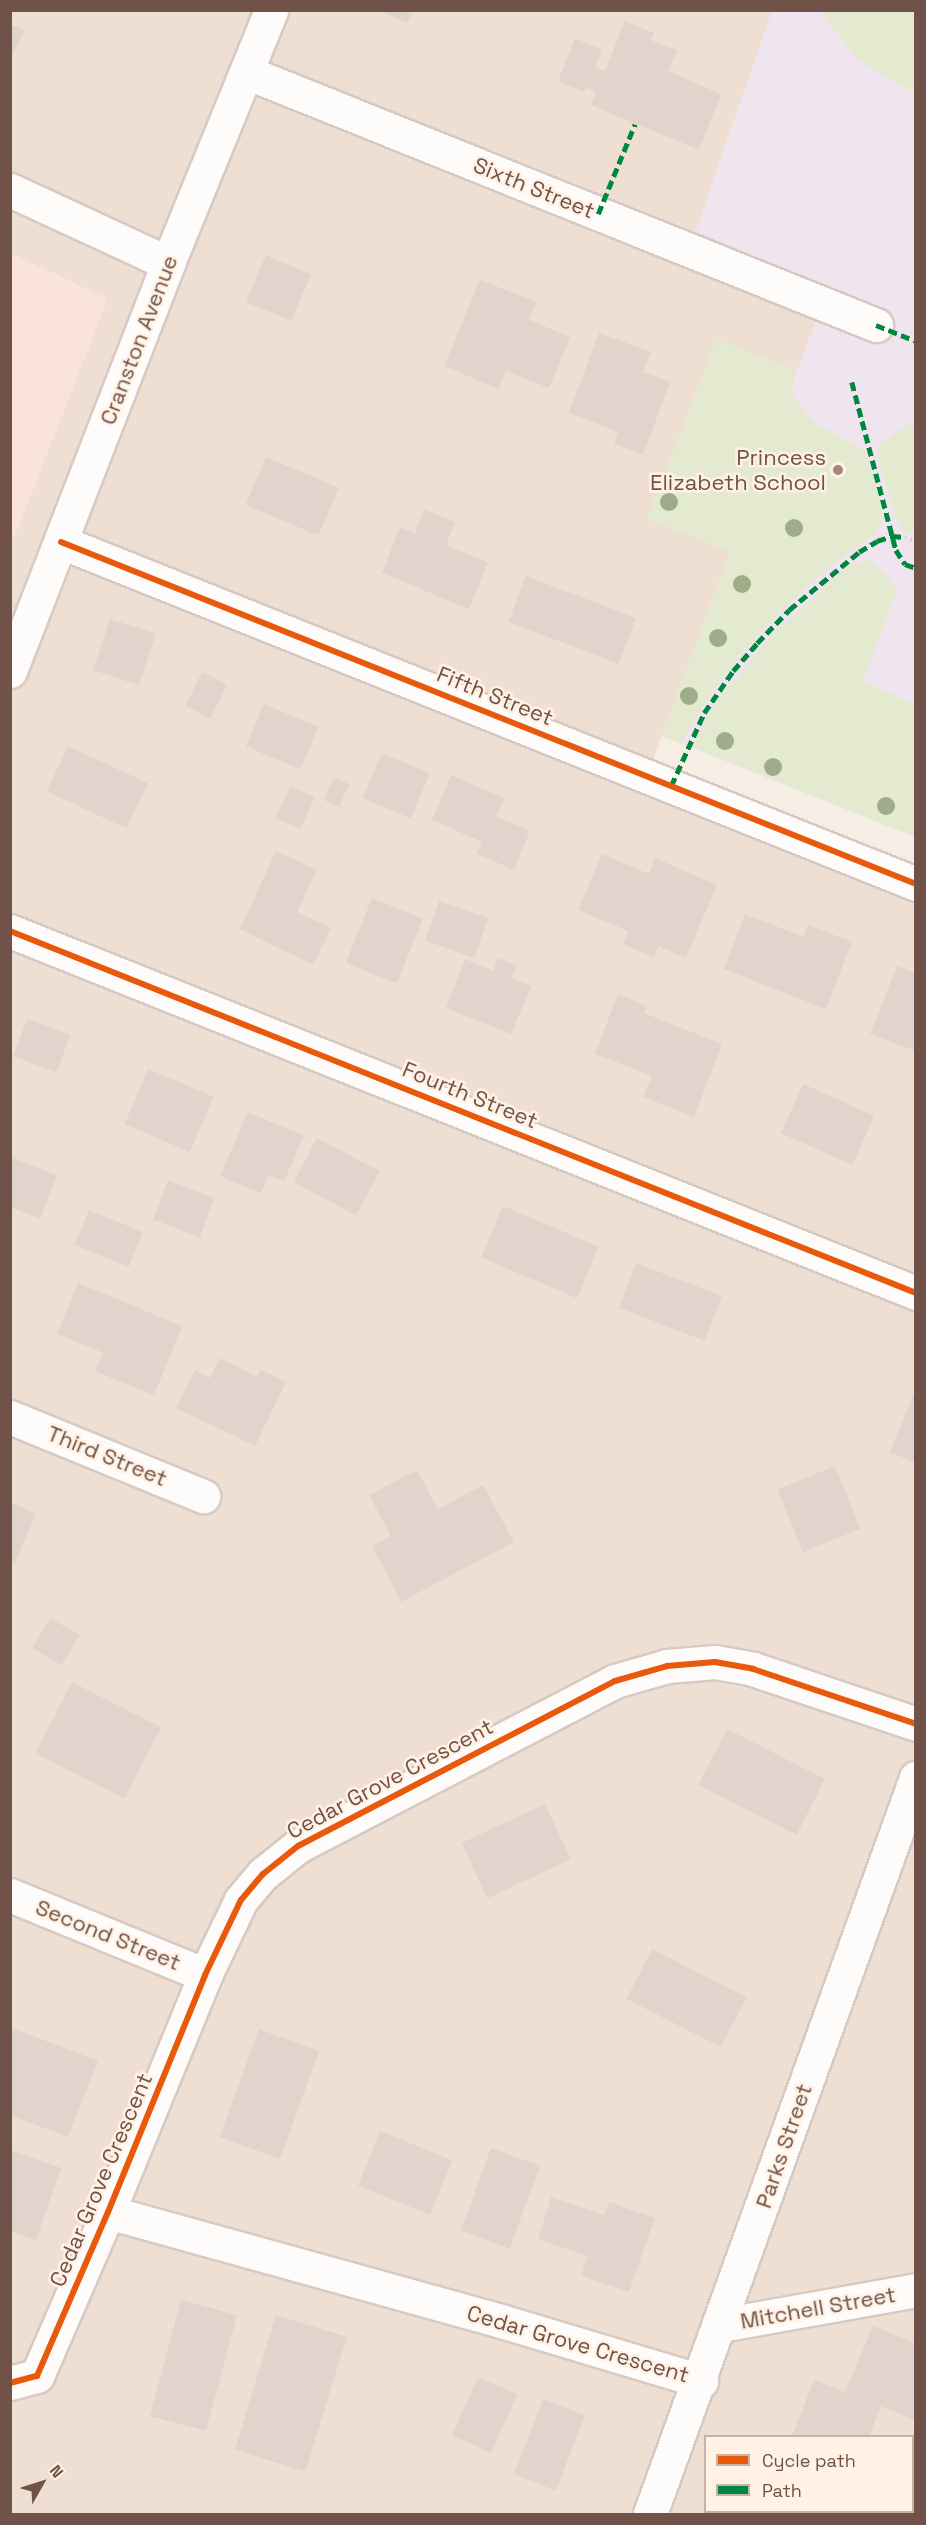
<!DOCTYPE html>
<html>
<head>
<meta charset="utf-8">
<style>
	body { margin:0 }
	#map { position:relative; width:926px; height:2525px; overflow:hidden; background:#f6ede5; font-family:"Space Grotesk",sans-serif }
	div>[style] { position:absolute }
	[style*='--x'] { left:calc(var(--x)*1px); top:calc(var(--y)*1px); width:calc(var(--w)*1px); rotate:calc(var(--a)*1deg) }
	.residential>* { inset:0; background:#efdfd2 }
	.commercial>* { inset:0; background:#f9e3db }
	.education>* { inset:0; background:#f0e4ef }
	.green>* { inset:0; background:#e3ead0 }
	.building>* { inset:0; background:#e1d4cd; transform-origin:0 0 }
	.path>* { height:4px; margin-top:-2px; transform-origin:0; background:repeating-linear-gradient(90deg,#d6ccc8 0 1.5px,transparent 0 6px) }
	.roads { filter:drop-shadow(2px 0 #d7cac3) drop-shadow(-2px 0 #d7cac3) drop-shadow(0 2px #d7cac3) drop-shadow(0 -2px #d7cac3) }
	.minor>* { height:33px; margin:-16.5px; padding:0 16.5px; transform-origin:16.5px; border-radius:16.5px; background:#fefcfb }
	.quiet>* { height:4.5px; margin-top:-2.25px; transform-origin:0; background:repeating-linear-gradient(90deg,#00873e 0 9px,transparent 0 13.5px) }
	.cycleway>* { height:6px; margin:-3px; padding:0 3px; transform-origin:3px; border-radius:3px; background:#e8590c }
	.trees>* { width:18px; height:18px; margin:-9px; border-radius:50%; background:#9eac8a }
	.dots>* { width:16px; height:16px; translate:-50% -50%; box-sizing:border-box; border:3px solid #fff2e5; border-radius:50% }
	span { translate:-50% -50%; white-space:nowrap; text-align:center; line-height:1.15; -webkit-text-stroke:5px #fff2e5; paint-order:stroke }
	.street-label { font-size:22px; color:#715248 }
	.poi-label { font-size:22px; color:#715248 }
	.right { translate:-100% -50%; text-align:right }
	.frame { position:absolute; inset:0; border:12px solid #715248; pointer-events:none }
	.legend { position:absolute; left:704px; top:2435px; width:210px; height:78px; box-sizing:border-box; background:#fff2e5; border:2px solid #c6b2a6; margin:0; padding:8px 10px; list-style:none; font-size:18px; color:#715248 }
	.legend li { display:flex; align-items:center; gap:12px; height:30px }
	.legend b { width:30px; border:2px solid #c6b2a6 }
	.north { position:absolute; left:12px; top:2453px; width:60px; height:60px; -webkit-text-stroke:4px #fff2e5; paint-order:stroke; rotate:51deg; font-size:16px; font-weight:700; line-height:24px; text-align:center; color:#715248 }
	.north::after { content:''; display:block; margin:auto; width:21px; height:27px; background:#715248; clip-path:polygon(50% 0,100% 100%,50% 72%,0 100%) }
</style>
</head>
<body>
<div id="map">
	<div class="residential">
		<div style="clip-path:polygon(evenodd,11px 11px,772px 11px,689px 251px,822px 304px,647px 776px,915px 884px,915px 2514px,11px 2514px,11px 11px,706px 2436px,912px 2436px,912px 2512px,706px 2512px,706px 2436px)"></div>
	</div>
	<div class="commercial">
		<div style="clip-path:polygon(11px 253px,108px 299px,14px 538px,10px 536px)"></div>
	</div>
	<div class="education">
		<div style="clip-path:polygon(772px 11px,915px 11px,915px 837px,662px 736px,822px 304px,689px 251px)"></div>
	</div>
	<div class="green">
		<div style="clip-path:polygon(820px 11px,915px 11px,915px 92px,898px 85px,856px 58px)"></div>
		<div style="clip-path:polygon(716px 339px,791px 368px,793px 395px,806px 414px,815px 423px,865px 451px,878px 490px,883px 521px,874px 535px,826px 570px,786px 606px,750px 644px,714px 689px,681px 744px,662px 736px,730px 552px,647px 519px)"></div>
		<div style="clip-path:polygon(915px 420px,915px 534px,904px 531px,896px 519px,877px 454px,881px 443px)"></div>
		<div style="clip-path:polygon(868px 559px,883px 571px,897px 590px,863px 681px,915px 705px,915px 837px,692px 747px,707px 717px,722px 694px,775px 632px,848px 566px)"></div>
	</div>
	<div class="building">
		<div style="clip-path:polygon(378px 10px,413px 10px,408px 23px)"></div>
		<div style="clip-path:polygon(625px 21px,654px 33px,651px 40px,677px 50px,668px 71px,721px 94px,699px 150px,591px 105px,596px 92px,586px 88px,584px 92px,558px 81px,575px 38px,602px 50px,595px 67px,605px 71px)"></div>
		<div style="clip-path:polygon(10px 24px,25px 31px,10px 59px)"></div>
		<div style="left:266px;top:255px;width:49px;height:51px;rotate:23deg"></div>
		<div style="clip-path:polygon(480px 280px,536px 302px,529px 320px,570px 337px,549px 388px,506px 371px,499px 389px,444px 366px)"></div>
		<div style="clip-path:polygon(599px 333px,651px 352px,643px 372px,670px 382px,643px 455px,614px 444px,618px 432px,569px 413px)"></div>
		<div style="left:266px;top:457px;width:79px;height:52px;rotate:23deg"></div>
		<div style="clip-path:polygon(424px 509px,455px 522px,446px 545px,488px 562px,469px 609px,382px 573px,400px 527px,415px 533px)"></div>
		<div style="left:526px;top:576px;width:118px;height:49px;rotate:21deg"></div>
		<div style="left:110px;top:619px;width:48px;height:54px;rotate:18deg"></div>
		<div style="left:202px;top:672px;width:28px;height:38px;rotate:26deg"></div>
		<div style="left:264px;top:704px;width:59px;height:46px;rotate:23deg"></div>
		<div style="left:68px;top:746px;width:88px;height:50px;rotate:25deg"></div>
		<div style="left:382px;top:753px;width:52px;height:49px;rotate:23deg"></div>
		<div style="clip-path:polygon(451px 775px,504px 798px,496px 816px,530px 831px,514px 870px,477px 854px,482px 842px,432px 820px)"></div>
		<div style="left:334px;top:777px;width:17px;height:25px;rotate:25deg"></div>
		<div style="left:290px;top:786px;width:27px;height:35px;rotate:24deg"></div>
		<div style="clip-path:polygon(276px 851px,317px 870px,297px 912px,331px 928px,313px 965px,240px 929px)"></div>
		<div style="clip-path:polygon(602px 854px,649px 874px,655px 858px,717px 885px,686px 958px,658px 946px,654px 957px,623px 944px,628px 931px,578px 910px)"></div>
		<div style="left:372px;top:898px;width:55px;height:70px;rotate:22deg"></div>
		<div style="left:439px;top:901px;width:52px;height:42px;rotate:19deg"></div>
		<div style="clip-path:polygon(745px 914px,803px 937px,808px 925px,852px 942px,826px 1009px,724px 969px)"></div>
		<div style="clip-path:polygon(498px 958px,517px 966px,512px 978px,531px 986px,511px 1034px,446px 1008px,465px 959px,493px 971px)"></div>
		<div style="clip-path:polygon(897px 966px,916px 973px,916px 1051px,870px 1034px)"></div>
		<div style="clip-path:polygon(618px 994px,647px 1006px,644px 1013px,722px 1044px,694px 1117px,643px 1097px,652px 1076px,595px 1054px)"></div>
		<div style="left:27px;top:1019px;width:46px;height:40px;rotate:20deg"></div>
		<div style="left:148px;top:1069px;width:71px;height:60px;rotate:23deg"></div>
		<div style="left:803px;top:1084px;width:78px;height:54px;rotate:24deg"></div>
		<div style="clip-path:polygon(248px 1112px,304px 1136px,284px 1181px,269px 1175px,261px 1193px,220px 1176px)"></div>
		<div style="left:317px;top:1138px;width:71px;height:50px;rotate:28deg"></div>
		<div style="clip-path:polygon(10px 1157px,57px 1175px,40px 1219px,10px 1207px)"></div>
		<div style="left:168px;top:1180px;width:50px;height:42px;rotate:21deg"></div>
		<div style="left:503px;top:1206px;width:104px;height:56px;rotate:23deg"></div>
		<div style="left:89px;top:1210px;width:58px;height:38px;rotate:22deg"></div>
		<div style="left:636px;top:1263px;width:92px;height:48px;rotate:21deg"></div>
		<div style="clip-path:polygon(78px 1283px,182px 1326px,154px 1395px,95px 1371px,103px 1353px,57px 1334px)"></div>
		<div style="clip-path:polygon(220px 1358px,257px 1377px,260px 1369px,286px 1382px,255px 1446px,176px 1408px,195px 1370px,210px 1378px)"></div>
		<div style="clip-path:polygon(915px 1390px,916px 1390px,916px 1463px,890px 1452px)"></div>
		<div style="left:835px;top:1466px;width:68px;height:62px;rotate:68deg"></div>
		<div style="clip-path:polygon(417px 1470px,438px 1509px,483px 1485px,514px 1542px,401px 1602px,372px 1546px,391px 1536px,369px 1495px)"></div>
		<div style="clip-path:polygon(10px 1502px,36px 1514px,15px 1562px,10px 1559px)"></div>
		<div style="left:50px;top:1618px;width:34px;height:35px;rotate:30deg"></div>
		<div style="left:72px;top:1682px;width:100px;height:80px;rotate:27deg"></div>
		<div style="left:727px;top:1729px;width:110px;height:63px;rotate:27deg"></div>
		<div style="left:545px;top:1804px;width:61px;height:92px;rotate:65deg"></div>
		<div style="left:652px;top:1949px;width:106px;height:56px;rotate:27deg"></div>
		<div style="clip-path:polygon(10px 2027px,98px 2061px,68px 2137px,10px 2115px)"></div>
		<div style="left:259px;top:2029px;width:64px;height:115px;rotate:20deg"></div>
		<div style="left:380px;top:2131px;width:78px;height:59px;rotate:22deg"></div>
		<div style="left:491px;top:2148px;width:52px;height:88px;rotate:20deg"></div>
		<div style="clip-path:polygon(10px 2150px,61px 2168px,36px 2240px,10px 2231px)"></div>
		<div style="clip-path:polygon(551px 2197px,604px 2215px,609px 2202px,655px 2218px,629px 2292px,581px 2276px,588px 2256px,538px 2239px)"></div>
		<div style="left:181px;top:2300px;width:58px;height:120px;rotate:15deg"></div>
		<div style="left:276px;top:2315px;width:74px;height:141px;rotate:17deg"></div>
		<div style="clip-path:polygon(873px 2326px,916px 2344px,916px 2421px,881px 2406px,869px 2436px,792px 2436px,814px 2380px,845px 2392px)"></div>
		<div style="left:478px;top:2377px;width:43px;height:64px;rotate:24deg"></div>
		<div style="left:543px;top:2399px;width:45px;height:81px;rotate:21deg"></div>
		<div style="left:762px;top:2512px;width:77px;height:2px"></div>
	</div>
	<div class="path">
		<div style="--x:905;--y:537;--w:10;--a:24"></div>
	</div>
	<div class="roads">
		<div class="minor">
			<div style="--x:246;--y:72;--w:679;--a:21.88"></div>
			<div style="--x:10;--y:190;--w:174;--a:24.8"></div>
			<div style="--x:61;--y:542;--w:921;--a:21.8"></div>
			<div style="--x:10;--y:671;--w:438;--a:-68.8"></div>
			<div style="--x:168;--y:263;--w:273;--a:-67.8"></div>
			<div style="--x:10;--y:931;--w:976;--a:21.78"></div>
			<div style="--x:10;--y:1417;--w:209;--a:22.3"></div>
			<div style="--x:10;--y:1895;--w:211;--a:22.3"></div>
			<div style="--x:108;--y:2212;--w:408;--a:15.5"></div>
			<div style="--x:501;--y:2321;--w:209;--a:16.7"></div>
			<div style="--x:720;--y:2325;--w:199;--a:-10.1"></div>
			<div style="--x:10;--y:2383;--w:28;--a:-15"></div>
			<div style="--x:37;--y:2376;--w:179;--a:-66.6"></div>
			<div style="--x:108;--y:2212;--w:256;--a:-67.7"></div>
			<div style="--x:205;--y:1975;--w:83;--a:-64.4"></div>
			<div style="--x:241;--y:1900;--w:34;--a:-50"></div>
			<div style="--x:263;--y:1874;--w:45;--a:-38.7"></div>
			<div style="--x:298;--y:1846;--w:357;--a:-27.5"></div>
			<div style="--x:615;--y:1681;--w:54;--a:-16.1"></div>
			<div style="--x:667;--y:1666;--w:48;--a:-4.8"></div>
			<div style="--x:715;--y:1662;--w:39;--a:10"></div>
			<div style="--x:753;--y:1669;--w:172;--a:18.6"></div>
			<div style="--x:650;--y:2514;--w:783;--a:-70.13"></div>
		</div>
	</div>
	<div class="quiet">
		<div style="--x:598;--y:214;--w:97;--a:-67.7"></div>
		<div style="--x:876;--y:325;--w:43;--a:21.8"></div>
		<div style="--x:852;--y:382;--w:174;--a:75.3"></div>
		<div style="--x:896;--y:550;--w:17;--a:57"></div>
		<div style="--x:905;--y:564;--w:12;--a:20"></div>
		<div style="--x:671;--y:786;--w:80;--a:-65.7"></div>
		<div style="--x:704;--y:713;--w:51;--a:-55.4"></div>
		<div style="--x:733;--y:671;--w:37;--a:-49"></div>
		<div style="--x:757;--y:643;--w:46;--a:-45.9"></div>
		<div style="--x:789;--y:610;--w:91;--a:-39.6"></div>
		<div style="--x:859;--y:552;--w:21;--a:-31"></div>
		<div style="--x:877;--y:541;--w:16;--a:-18"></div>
		<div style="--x:892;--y:536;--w:13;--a:4"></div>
	</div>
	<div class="cycleway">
		<div style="--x:61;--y:542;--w:921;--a:21.8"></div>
		<div style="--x:10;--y:931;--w:976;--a:21.78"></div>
		<div style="--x:10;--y:2383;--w:28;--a:-15"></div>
		<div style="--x:37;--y:2376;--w:179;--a:-66.6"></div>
		<div style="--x:108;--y:2212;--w:256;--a:-67.7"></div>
		<div style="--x:205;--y:1975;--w:83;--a:-64.4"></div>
		<div style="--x:241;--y:1900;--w:34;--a:-50"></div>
		<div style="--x:263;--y:1874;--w:45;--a:-38.7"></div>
		<div style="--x:298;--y:1846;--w:357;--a:-27.5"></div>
		<div style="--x:615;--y:1681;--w:54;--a:-16.1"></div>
		<div style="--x:667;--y:1666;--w:48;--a:-4.8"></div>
		<div style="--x:715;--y:1662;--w:39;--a:10"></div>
		<div style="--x:753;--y:1669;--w:172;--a:18.6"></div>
	</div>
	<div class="trees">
		<div style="left:669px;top:502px"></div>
		<div style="left:794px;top:528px"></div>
		<div style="left:742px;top:584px"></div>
		<div style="left:718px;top:638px"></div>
		<div style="left:689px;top:696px"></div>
		<div style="left:725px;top:741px"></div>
		<div style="left:773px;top:767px"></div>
		<div style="left:886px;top:806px"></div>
	</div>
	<div class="dots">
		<div style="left:838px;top:470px;background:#a0887f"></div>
	</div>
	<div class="street-label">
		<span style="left:534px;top:188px;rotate:22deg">Sixth Street</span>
		<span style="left:139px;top:340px;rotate:-69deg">Cranston Avenue</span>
		<span style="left:495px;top:696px;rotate:22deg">Fifth Street</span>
		<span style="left:470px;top:1095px;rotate:22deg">Fourth Street</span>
		<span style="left:107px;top:1456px;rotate:22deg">Third Street</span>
		<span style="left:390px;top:1779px;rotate:-28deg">Cedar Grove Crescent</span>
		<span style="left:108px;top:1935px;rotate:22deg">Second Street</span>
		<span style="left:784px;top:2146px;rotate:-71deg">Parks Street</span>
		<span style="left:101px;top:2180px;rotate:-67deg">Cedar Grove Crescent</span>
		<span style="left:818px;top:2308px;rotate:-10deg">Mitchell Street</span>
		<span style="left:578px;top:2344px;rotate:16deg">Cedar Grove Crescent</span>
	</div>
	<div class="poi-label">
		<span class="right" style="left:826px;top:470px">Princess<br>Elizabeth School</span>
	</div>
	<div class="frame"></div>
	<ul class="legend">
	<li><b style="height:8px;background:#e8590c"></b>Cycle path</li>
	<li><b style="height:8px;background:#00873e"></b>Path</li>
	</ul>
	<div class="north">N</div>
</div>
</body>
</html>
